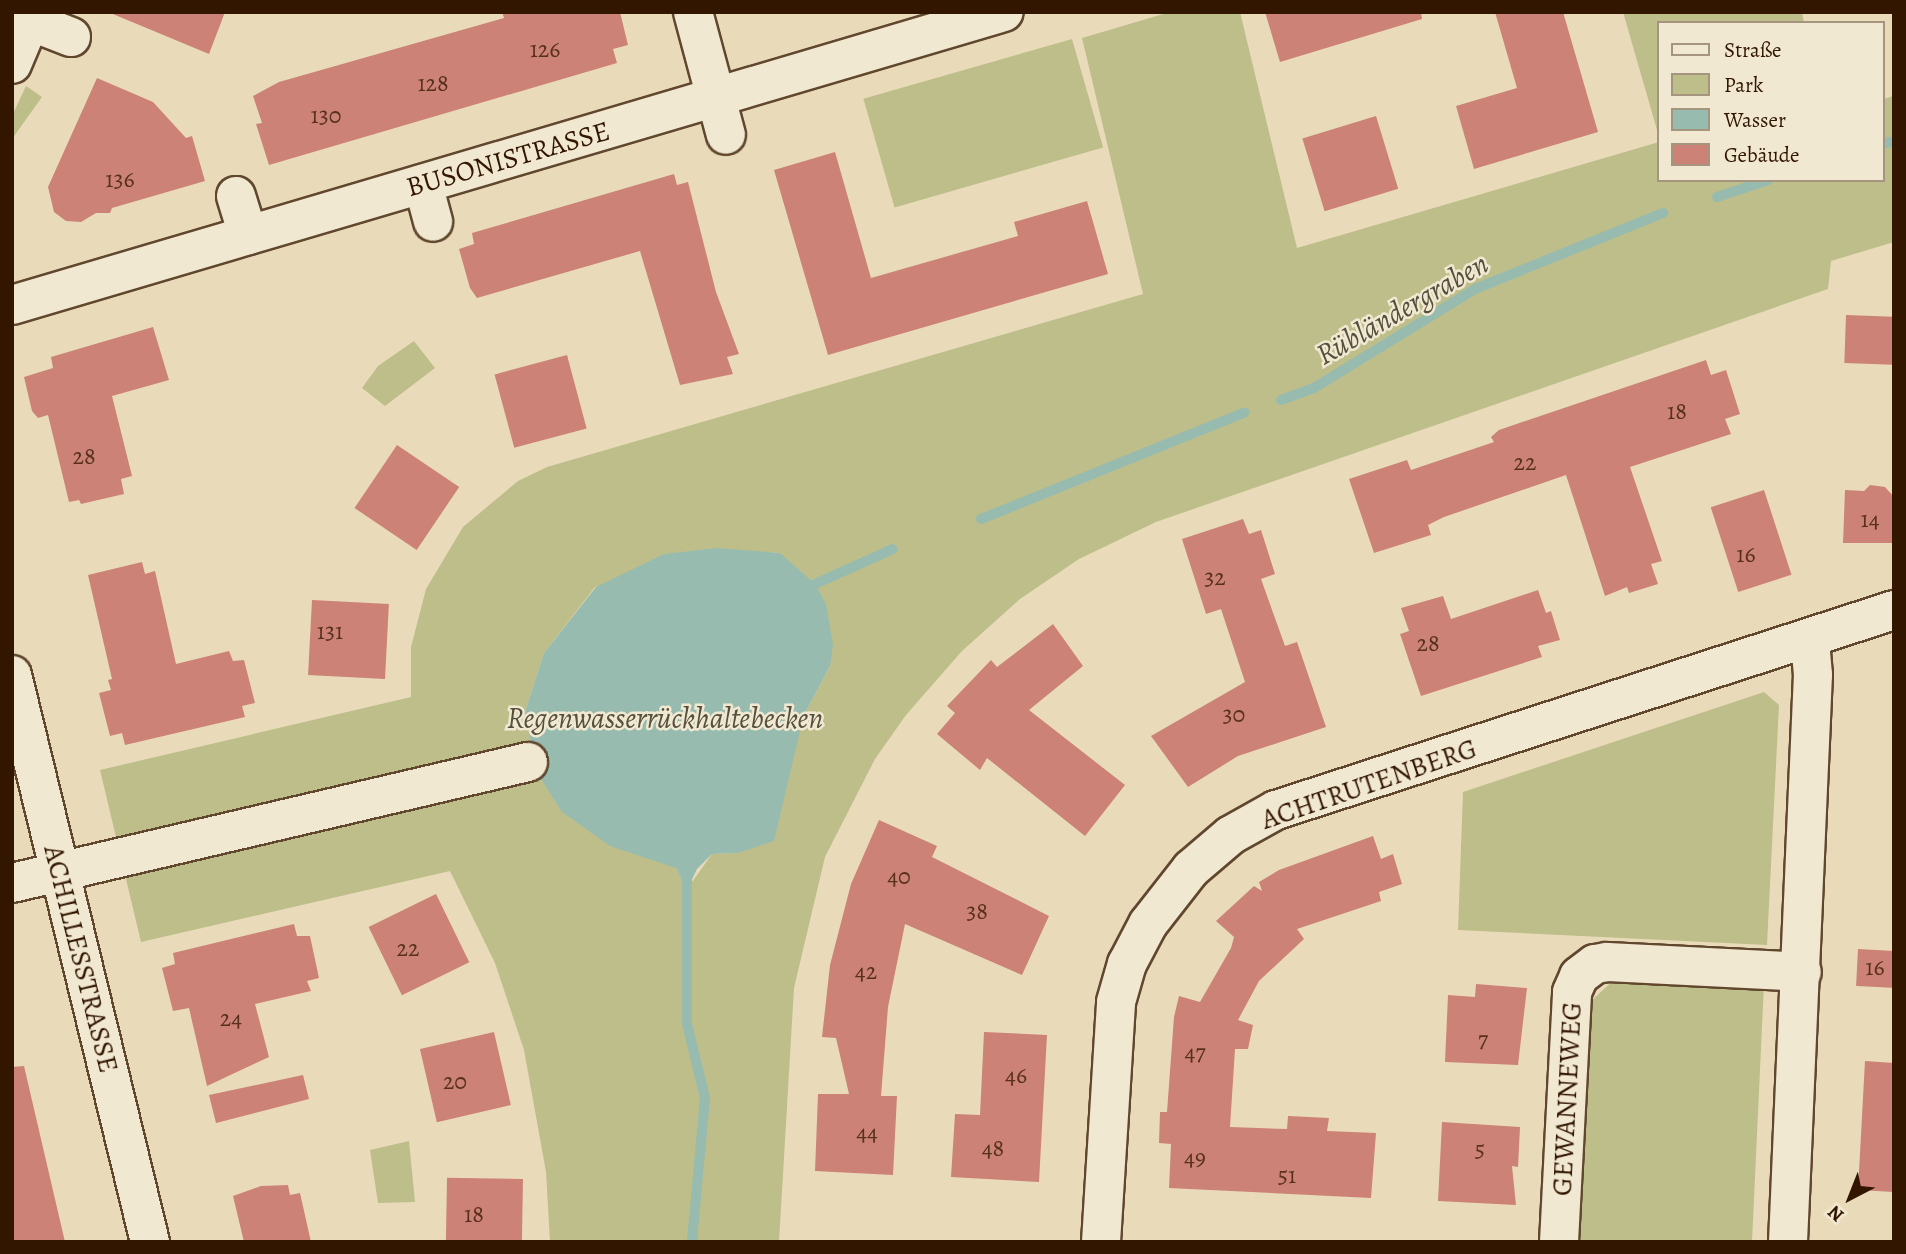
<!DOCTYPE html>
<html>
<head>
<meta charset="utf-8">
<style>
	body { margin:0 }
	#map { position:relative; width:1906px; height:1254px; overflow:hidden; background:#e9dbb9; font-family:Alegreya,serif }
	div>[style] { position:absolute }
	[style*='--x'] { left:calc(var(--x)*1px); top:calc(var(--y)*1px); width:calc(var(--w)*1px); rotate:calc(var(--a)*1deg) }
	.green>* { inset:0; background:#bebe8a; transform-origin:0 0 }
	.water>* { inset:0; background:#97bbaf }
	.stream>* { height:10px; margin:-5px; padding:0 5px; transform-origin:5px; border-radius:5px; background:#97bbaf }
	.building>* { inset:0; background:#cc8276; transform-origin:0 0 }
	.roads { filter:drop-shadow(2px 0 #60472e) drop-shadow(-2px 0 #60472e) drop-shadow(0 2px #60472e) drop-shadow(0 -2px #60472e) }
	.minor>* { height:38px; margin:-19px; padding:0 19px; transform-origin:19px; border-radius:19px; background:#f1e8d2 }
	span { translate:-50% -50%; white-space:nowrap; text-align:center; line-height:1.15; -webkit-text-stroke:5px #f1e8d2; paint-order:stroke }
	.number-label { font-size:24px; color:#58311e }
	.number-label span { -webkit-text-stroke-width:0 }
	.street-label { font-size:28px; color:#321600 }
	.water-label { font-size:30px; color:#55503d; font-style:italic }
	.frame { position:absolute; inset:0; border:14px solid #321600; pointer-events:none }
	.legend { position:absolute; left:1657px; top:21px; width:228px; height:161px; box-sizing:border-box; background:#f1e8d2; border:2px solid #a5947e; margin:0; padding:9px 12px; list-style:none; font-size:21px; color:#321600 }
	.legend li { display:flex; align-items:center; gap:14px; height:35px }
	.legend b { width:35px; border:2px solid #a5947e }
	.north { position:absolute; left:1815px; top:1163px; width:70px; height:70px; -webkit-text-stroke:5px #f1e8d2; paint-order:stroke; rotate:222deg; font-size:19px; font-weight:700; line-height:28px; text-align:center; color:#321600 }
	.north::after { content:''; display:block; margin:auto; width:24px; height:32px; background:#321600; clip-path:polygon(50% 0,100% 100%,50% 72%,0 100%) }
</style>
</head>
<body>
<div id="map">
	<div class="green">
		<div style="clip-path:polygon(evenodd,1170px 12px,1240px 12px,1297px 248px,1659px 142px,1659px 180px,1883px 180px,1883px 99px,1894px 96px,1894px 242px,1831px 261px,1828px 289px,1156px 522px,1079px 559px,1020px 599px,962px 651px,906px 715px,875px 759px,825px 857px,794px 988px,779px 1242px,550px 1242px,546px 1172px,524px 1050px,495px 963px,450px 871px,141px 942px,100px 770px,411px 697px,411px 647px,426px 589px,463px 527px,518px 481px,547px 467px,1143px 294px,1082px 38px,1170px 12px,763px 552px,780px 553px,830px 666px,804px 715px,791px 766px,738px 853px,712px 854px,687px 889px,676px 868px,525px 712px,544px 653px,595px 587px,763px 552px)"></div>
		<div style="clip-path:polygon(1623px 12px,1802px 12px,1804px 23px,1659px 23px,1659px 137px)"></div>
		<div style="left:1072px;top:39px;width:113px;height:217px;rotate:74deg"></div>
		<div style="clip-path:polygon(26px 86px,42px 97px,12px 139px,12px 116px)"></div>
		<div style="clip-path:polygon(414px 341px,435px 368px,385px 406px,362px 388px,378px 366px)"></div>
		<div style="clip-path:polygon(1764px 692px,1779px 705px,1767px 945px,1458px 930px,1463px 792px)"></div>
		<div style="clip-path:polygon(1618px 976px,1764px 984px,1752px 1242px,1576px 1242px,1590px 1002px)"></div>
		<div style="clip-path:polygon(409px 1141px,415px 1202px,378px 1203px,370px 1150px)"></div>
	</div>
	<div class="water">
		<div style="clip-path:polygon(717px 548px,780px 553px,815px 584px,826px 604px,833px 645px,830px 666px,804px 715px,774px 841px,738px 853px,712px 854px,697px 869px,687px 890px,676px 868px,610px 846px,562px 812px,536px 771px,525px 712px,544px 653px,596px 587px,664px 554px)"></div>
	</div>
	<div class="stream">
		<div style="--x:1883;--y:144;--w:11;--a:-15"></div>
		<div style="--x:1717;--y:197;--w:54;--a:-18.4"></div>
		<div style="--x:1281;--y:400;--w:35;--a:-20"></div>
		<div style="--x:1314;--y:388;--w:189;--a:-31.6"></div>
		<div style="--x:1475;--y:289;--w:203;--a:-22"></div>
		<div style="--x:981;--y:519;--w:284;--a:-22"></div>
		<div style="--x:805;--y:594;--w:14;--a:-45"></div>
		<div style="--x:815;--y:584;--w:85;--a:-24.2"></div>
		<div style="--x:687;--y:876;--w:148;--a:90"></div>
		<div style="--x:687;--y:1024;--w:76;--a:76.3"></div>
		<div style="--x:705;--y:1098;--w:145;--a:95.2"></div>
	</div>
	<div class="building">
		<div style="clip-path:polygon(108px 12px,225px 12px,209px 54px)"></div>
		<div style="clip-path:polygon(502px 12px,620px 12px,628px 45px,613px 49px,617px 63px,269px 165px,256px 124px,262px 123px,253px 96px,279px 82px,504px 18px)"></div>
		<div style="clip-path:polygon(1265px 12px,1421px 12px,1422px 19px,1280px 62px)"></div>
		<div style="clip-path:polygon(1495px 12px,1563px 12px,1598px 132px,1474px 169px,1456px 106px,1517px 88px)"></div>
		<div style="clip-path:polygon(97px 78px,153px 102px,186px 138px,192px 136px,205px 181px,112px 208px,110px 213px,96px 213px,81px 222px,66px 221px,54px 212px,48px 187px)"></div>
		<div style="left:1376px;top:116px;width:76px;height:77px;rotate:73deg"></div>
		<div style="clip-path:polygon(835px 152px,871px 278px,1018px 236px,1014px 222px,1087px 201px,1108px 274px,828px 355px,774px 170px)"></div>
		<div style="clip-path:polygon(674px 174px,677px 185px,688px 182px,716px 292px,739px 354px,727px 357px,733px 374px,680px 385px,640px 251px,477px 298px,470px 288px,459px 249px,474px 244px,472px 233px)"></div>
		<div style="left:1846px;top:315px;width:48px;height:48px;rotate:2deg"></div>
		<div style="clip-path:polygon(153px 327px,169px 380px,112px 396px,132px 476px,121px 479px,124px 494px,81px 504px,79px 500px,69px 502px,48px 415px,38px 418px,32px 411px,24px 377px,53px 368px,51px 357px)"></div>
		<div style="left:567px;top:355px;width:76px;height:75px;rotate:75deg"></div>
		<div style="clip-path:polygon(1706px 360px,1711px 375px,1726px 370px,1740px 414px,1725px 419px,1731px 434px,1630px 467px,1662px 561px,1651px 564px,1658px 584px,1629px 593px,1627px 587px,1605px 596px,1566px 475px,1444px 517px,1428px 525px,1431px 535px,1374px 553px,1349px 479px,1407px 460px,1411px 470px,1494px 442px,1491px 437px,1499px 430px)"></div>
		<div style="left:397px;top:445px;width:75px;height:76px;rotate:34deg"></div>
		<div style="clip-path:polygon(1870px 485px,1885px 487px,1894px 497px,1894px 543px,1843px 543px,1845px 490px,1864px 491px)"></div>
		<div style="left:1764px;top:490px;width:89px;height:56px;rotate:72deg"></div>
		<div style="clip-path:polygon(1243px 519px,1249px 534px,1261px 530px,1275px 574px,1261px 579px,1285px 646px,1297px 642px,1326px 727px,1238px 756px,1188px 787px,1151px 736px,1245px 682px,1221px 609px,1206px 614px,1182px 539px)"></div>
		<div style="clip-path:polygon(142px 562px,145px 574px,155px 571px,176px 664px,229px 651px,233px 661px,244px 660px,255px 703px,242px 706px,245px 717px,125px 745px,122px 733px,110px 736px,99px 693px,111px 690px,108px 680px,112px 679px,88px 575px)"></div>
		<div style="clip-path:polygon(1538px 590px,1546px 613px,1551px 611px,1560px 640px,1538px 646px,1542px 657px,1421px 696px,1400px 634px,1409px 631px,1401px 608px,1443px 596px,1451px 619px)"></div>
		<div style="left:312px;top:600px;width:77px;height:75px;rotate:3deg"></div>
		<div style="clip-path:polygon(1053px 624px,1083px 666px,1029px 710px,1125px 785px,1085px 836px,987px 758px,980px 770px,937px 734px,955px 713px,947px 706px,991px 660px,997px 667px)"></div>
		<div style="clip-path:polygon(879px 820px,937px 846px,932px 857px,1049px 916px,1022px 975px,905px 924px,888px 1007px,881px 1096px,897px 1096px,893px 1175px,815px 1171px,818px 1094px,849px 1094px,836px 1038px,822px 1037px,830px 965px,851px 884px)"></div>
		<div style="clip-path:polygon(1373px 836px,1381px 859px,1393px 854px,1402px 884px,1379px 892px,1381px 901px,1297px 929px,1304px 939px,1259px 981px,1238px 1020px,1253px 1025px,1248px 1049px,1235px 1049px,1230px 1127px,1287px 1129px,1288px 1116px,1329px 1118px,1327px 1131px,1376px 1133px,1371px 1198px,1169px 1188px,1171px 1144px,1159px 1143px,1160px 1112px,1167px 1112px,1174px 1017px,1179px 996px,1200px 1002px,1231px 948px,1234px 937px,1216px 921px,1254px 886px,1262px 891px,1259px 882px,1279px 870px)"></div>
		<div style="left:436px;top:894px;width:76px;height:75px;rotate:64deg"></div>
		<div style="clip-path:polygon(294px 924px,297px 936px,310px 936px,319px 978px,307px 981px,311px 991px,255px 1004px,269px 1057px,207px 1086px,189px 1008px,173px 1011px,162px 968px,175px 964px,173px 953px)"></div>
		<div style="left:1858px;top:949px;width:36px;height:37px;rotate:3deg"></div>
		<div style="clip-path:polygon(1476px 984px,1527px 988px,1518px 1065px,1445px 1062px,1448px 995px,1475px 997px)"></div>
		<div style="left:494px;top:1032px;width:75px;height:76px;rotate:77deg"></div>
		<div style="clip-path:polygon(984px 1032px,1047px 1035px,1039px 1182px,951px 1177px,955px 1114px,980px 1115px)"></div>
		<div style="clip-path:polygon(1865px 1061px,1894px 1063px,1894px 1192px,1858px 1190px)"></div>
		<div style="clip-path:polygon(24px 1066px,65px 1242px,12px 1242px,12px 1067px)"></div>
		<div style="clip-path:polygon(303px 1075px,309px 1099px,216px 1123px,209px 1095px)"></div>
		<div style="clip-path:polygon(1442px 1122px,1520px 1127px,1518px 1167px,1512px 1166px,1516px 1205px,1438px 1201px)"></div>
		<div style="left:523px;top:1179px;width:63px;height:76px;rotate:91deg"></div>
		<div style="clip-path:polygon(288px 1185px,290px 1195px,300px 1193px,311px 1242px,244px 1242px,233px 1196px,261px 1186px)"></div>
	</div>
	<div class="roads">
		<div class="minor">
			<div style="--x:693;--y:12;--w:127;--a:75"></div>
			<div style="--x:30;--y:21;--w:44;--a:21.3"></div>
			<div style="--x:12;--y:64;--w:56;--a:-67.1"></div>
			<div style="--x:423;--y:184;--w:39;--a:75"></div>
			<div style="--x:236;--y:196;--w:41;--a:72.9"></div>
			<div style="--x:12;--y:305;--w:1034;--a:-16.46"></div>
			<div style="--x:12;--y:675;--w:584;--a:76.32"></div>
			<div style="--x:12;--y:883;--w:530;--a:-13.2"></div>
			<div style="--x:1101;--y:1242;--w:240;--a:-86.4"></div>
			<div style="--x:1116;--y:1002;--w:40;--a:-74"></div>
			<div style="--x:1127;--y:964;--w:45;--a:-62.3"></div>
			<div style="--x:1148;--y:924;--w:70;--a:-52"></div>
			<div style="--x:1191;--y:869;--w:52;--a:-40.4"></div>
			<div style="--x:1231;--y:835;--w:51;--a:-29.1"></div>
			<div style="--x:1276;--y:810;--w:650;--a:-17.93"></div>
			<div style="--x:1559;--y:1242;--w:250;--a:-87"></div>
			<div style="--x:1572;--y:992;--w:17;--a:-66"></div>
			<div style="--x:1579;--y:976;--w:20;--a:-37"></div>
			<div style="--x:1595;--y:964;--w:12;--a:-9"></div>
			<div style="--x:1607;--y:962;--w:195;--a:2.9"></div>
			<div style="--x:1788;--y:1242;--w:568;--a:-87.48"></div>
			<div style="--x:1813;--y:675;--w:36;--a:-95"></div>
		</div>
	</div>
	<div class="number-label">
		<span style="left:545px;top:50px">126</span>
		<span style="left:433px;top:84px">128</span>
		<span style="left:326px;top:116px">130</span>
		<span style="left:120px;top:180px">136</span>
		<span style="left:1677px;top:412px">18</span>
		<span style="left:84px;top:457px">28</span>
		<span style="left:1525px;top:463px">22</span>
		<span style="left:1870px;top:520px">14</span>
		<span style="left:1746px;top:555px">16</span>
		<span style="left:1215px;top:578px">32</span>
		<span style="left:330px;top:632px">131</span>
		<span style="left:1428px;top:644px">28</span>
		<span style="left:1234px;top:715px">30</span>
		<span style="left:899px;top:877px">40</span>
		<span style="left:977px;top:912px">38</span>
		<span style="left:408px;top:949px">22</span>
		<span style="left:1875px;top:968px">16</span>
		<span style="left:866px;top:972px">42</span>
		<span style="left:231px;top:1019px">24</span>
		<span style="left:1483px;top:1040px">7</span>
		<span style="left:1195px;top:1053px">47</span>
		<span style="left:1016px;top:1076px">46</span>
		<span style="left:455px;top:1082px">20</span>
		<span style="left:867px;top:1133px">44</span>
		<span style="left:993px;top:1149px">48</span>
		<span style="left:1480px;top:1150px">5</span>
		<span style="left:1195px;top:1158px">49</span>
		<span style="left:1287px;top:1176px">51</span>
		<span style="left:474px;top:1215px">18</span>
	</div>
	<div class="street-label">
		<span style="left:508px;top:159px;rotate:-16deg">BUSONISTRASSE</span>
		<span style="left:1369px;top:784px;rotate:-19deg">ACHTRUTENBERG</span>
		<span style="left:81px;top:959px;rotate:76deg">ACHILLESSTRASSE</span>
		<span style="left:1567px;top:1099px;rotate:-87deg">GEWANNEWEG</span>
	</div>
	<div class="water-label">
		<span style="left:1402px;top:309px;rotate:-30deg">Rübländergraben</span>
		<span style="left:665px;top:718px">Regenwasserrückhaltebecken</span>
	</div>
	<div class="frame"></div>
	<ul class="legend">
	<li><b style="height:9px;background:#f1e8d2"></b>Straße</li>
	<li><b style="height:19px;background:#bebe8a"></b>Park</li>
	<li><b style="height:19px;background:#97bbaf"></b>Wasser</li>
	<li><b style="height:19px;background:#cc8276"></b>Gebäude</li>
	</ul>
	<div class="north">N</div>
</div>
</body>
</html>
